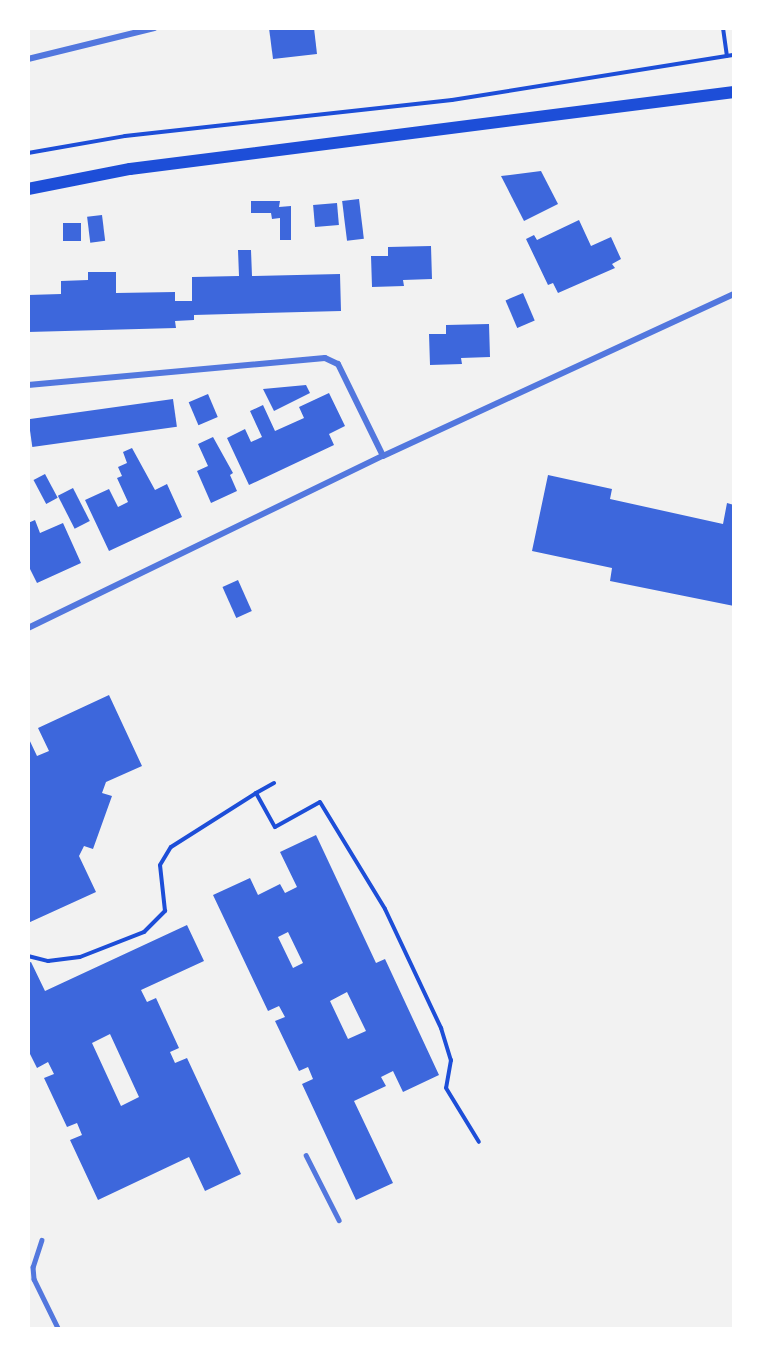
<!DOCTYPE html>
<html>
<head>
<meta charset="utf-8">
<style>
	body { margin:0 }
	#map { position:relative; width:762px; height:1357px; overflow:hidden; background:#f2f2f2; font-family:"Open Sans",sans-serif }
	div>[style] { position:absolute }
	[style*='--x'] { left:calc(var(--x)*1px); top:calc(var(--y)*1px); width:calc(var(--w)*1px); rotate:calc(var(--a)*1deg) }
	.building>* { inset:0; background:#3d67dc; transform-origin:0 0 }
	.path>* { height:4px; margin:-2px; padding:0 2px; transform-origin:2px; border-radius:2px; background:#1d4ed8 }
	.service>* { height:4.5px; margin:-2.25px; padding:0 2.25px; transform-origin:2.25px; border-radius:2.25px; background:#5277de }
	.minor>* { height:6px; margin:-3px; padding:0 3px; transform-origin:3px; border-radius:3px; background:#5277de }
	.secondary>* { height:12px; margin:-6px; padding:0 6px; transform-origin:6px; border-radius:6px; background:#1d4ed8 }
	span { translate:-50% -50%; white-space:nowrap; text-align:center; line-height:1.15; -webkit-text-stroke:6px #fff; paint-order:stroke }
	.frame { position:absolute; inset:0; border:30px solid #fff; pointer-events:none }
</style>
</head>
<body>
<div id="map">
	<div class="building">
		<div style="clip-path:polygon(269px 28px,314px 28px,317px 54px,273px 59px)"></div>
		<div style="clip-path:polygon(541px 171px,558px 204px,524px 221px,501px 176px)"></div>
		<div style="left:359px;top:199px;width:40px;height:17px;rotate:83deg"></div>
		<div style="clip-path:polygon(251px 201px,280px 201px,279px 207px,291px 206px,291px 240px,280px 240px,280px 218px,272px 219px,271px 213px,251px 213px)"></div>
		<div style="left:337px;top:203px;width:22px;height:24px;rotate:85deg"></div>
		<div style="left:102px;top:215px;width:26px;height:15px;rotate:83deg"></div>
		<div style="clip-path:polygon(579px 220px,591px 246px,611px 237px,621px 259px,612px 264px,615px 268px,558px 293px,553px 283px,548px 285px,526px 239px,534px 235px,537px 240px)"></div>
		<div style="left:63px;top:223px;width:18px;height:18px"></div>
		<div style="clip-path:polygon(431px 246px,432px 279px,403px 280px,404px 286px,372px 287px,371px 256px,388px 256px,388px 247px)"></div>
		<div style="clip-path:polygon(238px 250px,251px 250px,252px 276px,340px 274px,341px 311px,194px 315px,194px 320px,175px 321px,176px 328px,28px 332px,28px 295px,61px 294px,61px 281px,88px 280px,88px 272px,116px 272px,116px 293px,175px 292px,175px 301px,192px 301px,192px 277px,239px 276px)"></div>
		<div style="left:523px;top:293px;width:30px;height:19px;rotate:67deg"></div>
		<div style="clip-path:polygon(489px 324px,490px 357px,461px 358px,462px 364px,430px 365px,429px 334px,446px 334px,446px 325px)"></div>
		<div style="clip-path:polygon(306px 385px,310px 393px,274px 411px,263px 389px)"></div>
		<div style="clip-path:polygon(329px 393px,345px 426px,329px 434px,334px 445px,249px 485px,227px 438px,245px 429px,251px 442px,262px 437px,250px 411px,263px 405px,275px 431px,304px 418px,299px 407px)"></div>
		<div style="left:208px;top:394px;width:25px;height:21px;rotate:67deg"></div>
		<div style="left:173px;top:399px;width:28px;height:146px;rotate:82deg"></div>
		<div style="clip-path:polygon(213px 437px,233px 473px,230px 475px,237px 491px,211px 503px,197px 471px,208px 466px,198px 444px)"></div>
		<div style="clip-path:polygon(132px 448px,155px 490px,167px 484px,182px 517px,109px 551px,85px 500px,109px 489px,118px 507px,128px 502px,117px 478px,122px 476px,118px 467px,127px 463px,123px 452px)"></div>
		<div style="left:45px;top:474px;width:27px;height:13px;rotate:62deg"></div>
		<div style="clip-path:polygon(548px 475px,612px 489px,610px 499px,723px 524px,727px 503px,734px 505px,734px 606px,610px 581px,612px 568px,532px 551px)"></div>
		<div style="left:73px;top:488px;width:37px;height:17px;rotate:63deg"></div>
		<div style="clip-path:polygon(35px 520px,40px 533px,63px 523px,81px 563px,37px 583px,28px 565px,28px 523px)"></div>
		<div style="left:238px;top:580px;width:34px;height:17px;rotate:66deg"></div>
		<div style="clip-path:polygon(109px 695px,142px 766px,106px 782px,102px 793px,112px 796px,93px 849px,84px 846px,79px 856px,96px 892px,28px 923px,28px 737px,37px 756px,49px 751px,38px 728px)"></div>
		<div style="clip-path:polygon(evenodd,316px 835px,376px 963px,385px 959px,439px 1075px,403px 1092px,393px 1071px,381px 1077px,386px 1086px,354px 1101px,393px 1183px,356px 1200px,302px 1084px,313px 1079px,308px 1067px,299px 1071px,275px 1021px,285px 1017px,279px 1006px,268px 1011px,213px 895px,250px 878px,258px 895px,280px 884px,285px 893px,297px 887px,280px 852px,316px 835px,288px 932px,303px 963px,293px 968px,278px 937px,288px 932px,316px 835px,347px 992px,366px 1031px,348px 1039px,330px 1001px,347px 992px)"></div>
		<div style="clip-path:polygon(evenodd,187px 925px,204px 961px,141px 990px,147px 1002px,156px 998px,179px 1048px,170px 1052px,175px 1063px,187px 1058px,241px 1174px,205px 1191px,189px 1157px,98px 1200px,70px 1140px,82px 1135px,77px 1123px,67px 1127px,44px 1078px,54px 1074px,48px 1062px,37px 1068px,28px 1050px,28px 963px,31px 962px,45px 991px,187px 925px,110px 1034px,139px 1097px,121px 1106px,92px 1043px,110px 1034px)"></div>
	</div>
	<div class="path">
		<div style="--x:723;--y:28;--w:28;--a:82"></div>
		<div style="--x:28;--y:153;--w:98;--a:-9.9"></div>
		<div style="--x:125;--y:136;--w:329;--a:-6.3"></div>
		<div style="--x:452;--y:100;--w:286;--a:-9.1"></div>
		<div style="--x:274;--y:783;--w:21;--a:151"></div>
		<div style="--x:256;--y:793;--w:39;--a:61"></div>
		<div style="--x:275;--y:827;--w:51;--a:-29.1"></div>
		<div style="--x:320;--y:802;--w:125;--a:58.7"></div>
		<div style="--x:385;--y:909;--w:132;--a:64.8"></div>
		<div style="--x:441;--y:1028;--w:34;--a:73"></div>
		<div style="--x:451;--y:1060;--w:28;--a:100"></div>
		<div style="--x:446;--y:1088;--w:63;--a:58.6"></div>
		<div style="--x:28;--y:956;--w:21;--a:14"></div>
		<div style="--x:48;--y:961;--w:32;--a:-7"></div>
		<div style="--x:80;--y:957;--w:69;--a:-21.3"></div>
		<div style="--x:144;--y:932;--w:30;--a:-45"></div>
		<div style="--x:165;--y:911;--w:46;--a:-96.2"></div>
		<div style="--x:160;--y:865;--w:21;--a:-59"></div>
		<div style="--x:171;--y:847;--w:101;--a:-32.4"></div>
	</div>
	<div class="service">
		<div style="--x:306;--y:1155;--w:73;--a:63.1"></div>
		<div style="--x:42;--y:1240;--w:28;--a:108"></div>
		<div style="--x:33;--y:1267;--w:12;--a:85"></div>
		<div style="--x:34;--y:1279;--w:55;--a:63.9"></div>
	</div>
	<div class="minor">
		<div style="--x:28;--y:59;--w:130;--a:-13.8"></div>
		<div style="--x:28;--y:385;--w:298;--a:-5.2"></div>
		<div style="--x:325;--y:358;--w:14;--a:25"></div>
		<div style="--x:338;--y:364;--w:102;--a:63.9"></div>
		<div style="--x:28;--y:628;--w:394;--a:-25.9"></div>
		<div style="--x:383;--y:456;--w:387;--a:-24.8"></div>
	</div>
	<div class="secondary">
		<div style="--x:28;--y:189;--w:104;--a:-11.1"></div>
		<div style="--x:130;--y:169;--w:609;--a:-7.27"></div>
	</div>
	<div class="frame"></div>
</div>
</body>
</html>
